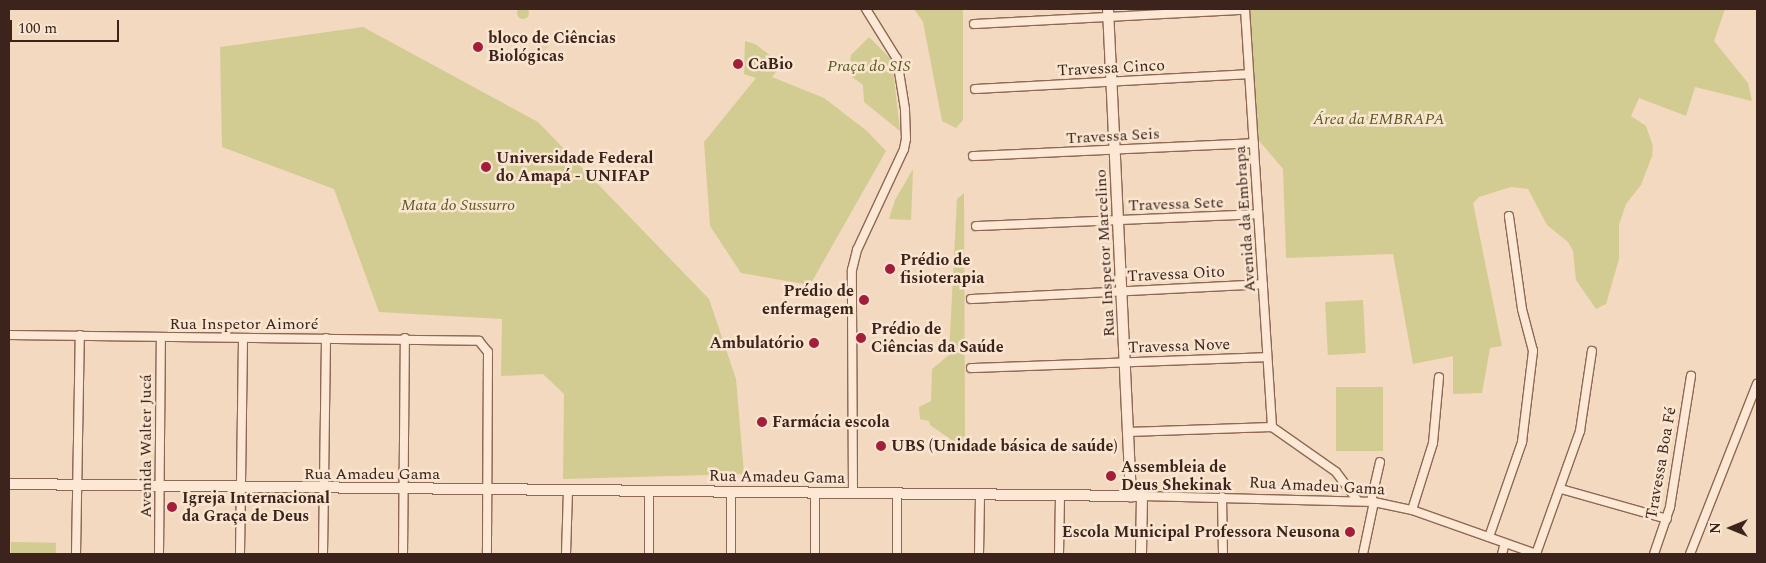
<!DOCTYPE html>
<html>
<head>
<meta charset="utf-8">
<style>
	body { margin:0 }
	#map { position:relative; width:1766px; height:563px; overflow:hidden; background:#f3d9bf; font-family:Spectral,serif }
	div>[style] { position:absolute }
	[style*='--x'] { left:calc(var(--x)*1px); top:calc(var(--y)*1px); width:calc(var(--w)*1px); rotate:calc(var(--a)*1deg) }
	.farmland>* { inset:0; background:#e9d2ac }
	.green>* { inset:0; background:#d2cc92; transform-origin:0 0 }
	.round { border-radius:50% }
	.roads { filter:drop-shadow(1px 0 #8e6855) drop-shadow(-1px 0 #8e6855) drop-shadow(0 1px #8e6855) drop-shadow(0 -1px #8e6855) }
	.minor>* { height:8px; margin:-4px; padding:0 4px; transform-origin:4px; border-radius:4px; background:#fce8d4 }
	.tertiary>* { height:10px; margin:-5px; padding:0 5px; transform-origin:5px; border-radius:5px; background:#fce8d4 }
	.dots>* { width:14px; height:14px; translate:-50% -50%; box-sizing:border-box; border:2px solid #f9e5d0; border-radius:50% }
	span { translate:-50% -50%; white-space:nowrap; text-align:center; line-height:1.15; -webkit-text-stroke:5px #f9e5d0; paint-order:stroke }
	.poi-label { font-size:16px; color:#3c241c; font-weight:700 }
	.left { translate:0 -50%; text-align:left }
	.right { translate:-100% -50%; text-align:right }
	.park-label { font-size:16px; color:#585a20; font-style:italic }
	.street-label { font-size:16px; color:#3c241c }
	.frame { position:absolute; inset:0; border:10px solid #3c241c; pointer-events:none }
	.north { position:absolute; left:1706px; top:503px; width:50px; height:50px; -webkit-text-stroke:4px #f9e5d0; paint-order:stroke; rotate:270deg; font-size:14px; font-weight:700; line-height:20px; text-align:center; color:#3c241c }
	.north::after { content:''; display:block; margin:auto; width:18px; height:22px; background:#3c241c; clip-path:polygon(50% 0,100% 100%,50% 72%,0 100%) }
	.scale { position:absolute; left:10px; top:20px; width:109px; height:22px; box-sizing:border-box; border:2px solid #3c241c; border-top:0; padding-left:6px; font-size:15px; line-height:18px; white-space:nowrap; color:#3c241c; -webkit-text-stroke:4px #f9e5d0; paint-order:stroke }
</style>
</head>
<body>
<div id="map">
	<div class="farmland">
		<div style="clip-path:polygon(540px 44px,549px 46px,531px 64px,521px 63px)"></div>
	</div>
	<div class="green">
		<div class="round" style="left:517px;top:7px;width:12px;height:12px"></div>
		<div style="clip-path:polygon(914px 9px,963px 9px,963px 120px,956px 128px,942px 121px,923px 22px)"></div>
		<div style="clip-path:polygon(1250px 9px,1725px 9px,1714px 41px,1748px 83px,1752px 101px,1695px 87px,1686px 116px,1639px 98px,1631px 116px,1646px 126px,1653px 146px,1652px 156px,1641px 185px,1626px 204px,1619px 225px,1619px 259px,1606px 304px,1596px 309px,1576px 280px,1573px 251px,1568px 242px,1547px 225px,1528px 189px,1511px 187px,1479px 197px,1473px 203px,1502px 346px,1490px 348px,1482px 393px,1453px 394px,1453px 356px,1413px 364px,1393px 254px,1286px 258px,1283px 169px,1256px 137px)"></div>
		<div style="clip-path:polygon(363px 27px,538px 122px,709px 299px,736px 379px,744px 474px,563px 479px,564px 394px,543px 374px,501px 376px,502px 319px,379px 312px,334px 189px,222px 147px,220px 47px)"></div>
		<div style="clip-path:polygon(869px 37px,892px 60px,900px 131px,864px 102px,863px 85px,848px 74px,851px 55px)"></div>
		<div style="clip-path:polygon(745px 41px,755px 44px,782px 64px,772px 77px,824px 98px,867px 131px,886px 151px,810px 285px,741px 273px,710px 226px,704px 142px,756px 78px,744px 74px)"></div>
		<div style="clip-path:polygon(913px 169px,911px 220px,889px 219px,895px 200px)"></div>
		<div style="clip-path:polygon(964px 193px,965px 439px,965px 443px,956px 443px,930px 425px,929px 421px,920px 419px,919px 407px,931px 401px,932px 369px,949px 355px,957px 199px)"></div>
		<div style="left:1363px;top:300px;width:53px;height:38px;rotate:87deg"></div>
		<div style="left:1383px;top:387px;width:64px;height:47px;rotate:90deg"></div>
		<div style="left:11px;top:542px;width:45px;height:12px;rotate:1deg"></div>
	</div>
	<div class="roads">
		<div class="minor">
			<div style="--x:1245;--y:9;--w:419;--a:86.3"></div>
			<div style="--x:974;--y:24;--w:271;--a:-3"></div>
			<div style="--x:975;--y:89;--w:273;--a:-3.1"></div>
			<div style="--x:973;--y:156;--w:281;--a:-2.6"></div>
			<div style="--x:976;--y:226;--w:282;--a:-2.4"></div>
			<div style="--x:971;--y:299;--w:292;--a:-2.9"></div>
			<div style="--x:9;--y:335;--w:470;--a:0.7"></div>
			<div style="--x:479;--y:341;--w:14;--a:51"></div>
			<div style="--x:488;--y:352;--w:202;--a:90.3"></div>
			<div style="--x:971;--y:368;--w:296;--a:-2.1"></div>
			<div style="--x:1272;--y:427;--w:78;--a:35.1"></div>
			<div style="--x:1336;--y:472;--w:35;--a:53"></div>
			<div style="--x:1128;--y:432;--w:144;--a:-2"></div>
			<div style="--x:1561;--y:489;--w:110;--a:15.8"></div>
			<div style="--x:731;--y:491;--w:63;--a:90"></div>
			<div style="--x:853;--y:493;--w:223;--a:-90.3"></div>
			<div style="--x:852;--y:270;--w:21;--a:-76"></div>
			<div style="--x:857;--y:250;--w:111;--a:-65"></div>
			<div style="--x:904;--y:149;--w:10;--a:-79"></div>
			<div style="--x:906;--y:139;--w:30;--a:-92"></div>
			<div style="--x:905;--y:109;--w:51;--a:-99.1"></div>
			<div style="--x:897;--y:59;--w:59;--a:-121.8"></div>
			<div style="--x:897;--y:493;--w:61;--a:90"></div>
			<div style="--x:1142;--y:496;--w:232;--a:1.5"></div>
			<div style="--x:1374;--y:502;--w:39;--a:12"></div>
			<div style="--x:1412;--y:510;--w:132;--a:19.5"></div>
			<div style="--x:1222;--y:497;--w:57;--a:89"></div>
			<div style="--x:1371;--y:501;--w:40;--a:-77"></div>
			<div style="--x:1412;--y:510;--w:70;--a:-72.6"></div>
			<div style="--x:1433;--y:443;--w:66;--a:-84.8"></div>
			<div style="--x:1489;--y:537;--w:101;--a:-70.8"></div>
			<div style="--x:1522;--y:442;--w:92;--a:-83.1"></div>
			<div style="--x:1533;--y:351;--w:43;--a:-104.7"></div>
			<div style="--x:1522;--y:309;--w:94;--a:-98"></div>
			<div style="--x:76;--y:554;--w:219;--a:-89"></div>
			<div style="--x:159;--y:554;--w:217;--a:-89.5"></div>
			<div style="--x:240;--y:554;--w:216;--a:-89.2"></div>
			<div style="--x:323;--y:554;--w:216;--a:-89.2"></div>
			<div style="--x:403;--y:554;--w:216;--a:-89.5"></div>
			<div style="--x:566;--y:554;--w:64;--a:-88.2"></div>
			<div style="--x:649;--y:554;--w:62;--a:-90"></div>
			<div style="--x:815;--y:554;--w:61;--a:-90"></div>
			<div style="--x:979;--y:554;--w:60;--a:-89"></div>
			<div style="--x:1059;--y:554;--w:60;--a:-89"></div>
			<div style="--x:1363;--y:554;--w:53;--a:-78.1"></div>
			<div style="--x:1502;--y:554;--w:11;--a:-75"></div>
			<div style="--x:1536;--y:554;--w:131;--a:-70.3"></div>
			<div style="--x:1580;--y:431;--w:81;--a:-81.5"></div>
			<div style="--x:1654;--y:554;--w:50;--a:-71.2"></div>
			<div style="--x:1670;--y:507;--w:133;--a:-80.9"></div>
			<div style="--x:1690;--y:554;--w:183;--a:-68.5"></div>
		</div>
		<div class="tertiary">
			<div style="--x:1108;--y:9;--w:488;--a:87.3"></div>
			<div style="--x:9;--y:484;--w:1133;--a:0.61"></div>
			<div style="--x:1142;--y:496;--w:58;--a:91"></div>
		</div>
	</div>
	<div class="dots">
		<div style="left:478px;top:47px;background:#a41e3b"></div>
		<div style="left:738px;top:64px;background:#a41e3b"></div>
		<div style="left:486px;top:167px;background:#a41e3b"></div>
		<div style="left:890px;top:269px;background:#a41e3b"></div>
		<div style="left:864px;top:300px;background:#a41e3b"></div>
		<div style="left:861px;top:338px;background:#a41e3b"></div>
		<div style="left:814px;top:343px;background:#a41e3b"></div>
		<div style="left:762px;top:422px;background:#a41e3b"></div>
		<div style="left:881px;top:446px;background:#a41e3b"></div>
		<div style="left:1111px;top:476px;background:#a41e3b"></div>
		<div style="left:172px;top:507px;background:#a41e3b"></div>
		<div style="left:1350px;top:532px;background:#a41e3b"></div>
	</div>
	<div class="poi-label">
		<span class="left" style="left:488px;top:47px">bloco de Ciências<br>Biológicas</span>
		<span class="left" style="left:748px;top:64px">CaBio</span>
		<span class="left" style="left:496px;top:167px">Universidade Federal<br>do Amapá - UNIFAP</span>
		<span class="left" style="left:900px;top:269px">Prédio de<br>fisioterapia</span>
		<span class="right" style="left:854px;top:300px">Prédio de<br>enfermagem</span>
		<span class="left" style="left:871px;top:338px">Prédio de<br>Ciências da Saúde</span>
		<span class="right" style="left:804px;top:343px">Ambulatório</span>
		<span class="left" style="left:772px;top:422px">Farmácia escola</span>
		<span class="left" style="left:891px;top:446px">UBS (Unidade básica de saúde)</span>
		<span class="left" style="left:1121px;top:476px">Assembleia de<br>Deus Shekinak</span>
		<span class="left" style="left:182px;top:507px">Igreja Internacional<br>da Graça de Deus</span>
		<span class="right" style="left:1340px;top:532px">Escola Municipal Professora Neusona</span>
	</div>
	<div class="park-label">
		<span style="left:869px;top:66px">Praça do SIS</span>
		<span style="left:1379px;top:119px">Área da EMBRAPA</span>
		<span style="left:458px;top:205px">Mata do Sussurro</span>
	</div>
	<div class="street-label">
		<span style="left:1111px;top:68px;rotate:-3deg">Travessa Cinco</span>
		<span style="left:1113px;top:136px;rotate:-3deg">Travessa Seis</span>
		<span style="left:1176px;top:204px;rotate:-2deg">Travessa Sete</span>
		<span style="left:1245px;top:219px;rotate:-94deg">Avenida da Embrapa</span>
		<span style="left:1105px;top:253px;rotate:-93deg">Rua Inspetor Marcelino</span>
		<span style="left:1176px;top:274px;rotate:-3deg">Travessa Oito</span>
		<span style="left:244px;top:324px">Rua Inspetor Aimoré</span>
		<span style="left:1179px;top:346px;rotate:-2deg">Travessa Nove</span>
		<span style="left:146px;top:446px;rotate:-90deg">Avenida Walter Jucá</span>
		<span style="left:1661px;top:463px;rotate:-80deg">Travessa Boa Fé</span>
		<span style="left:372px;top:474px">Rua Amadeu Gama</span>
		<span style="left:777px;top:477px;rotate:1deg">Rua Amadeu Gama</span>
		<span style="left:1317px;top:486px;rotate:3deg">Rua Amadeu Gama</span>
	</div>
	<div class="frame"></div>
	<div class="north">N</div>
	<div class="scale">100 m</div>
</div>
</body>
</html>
